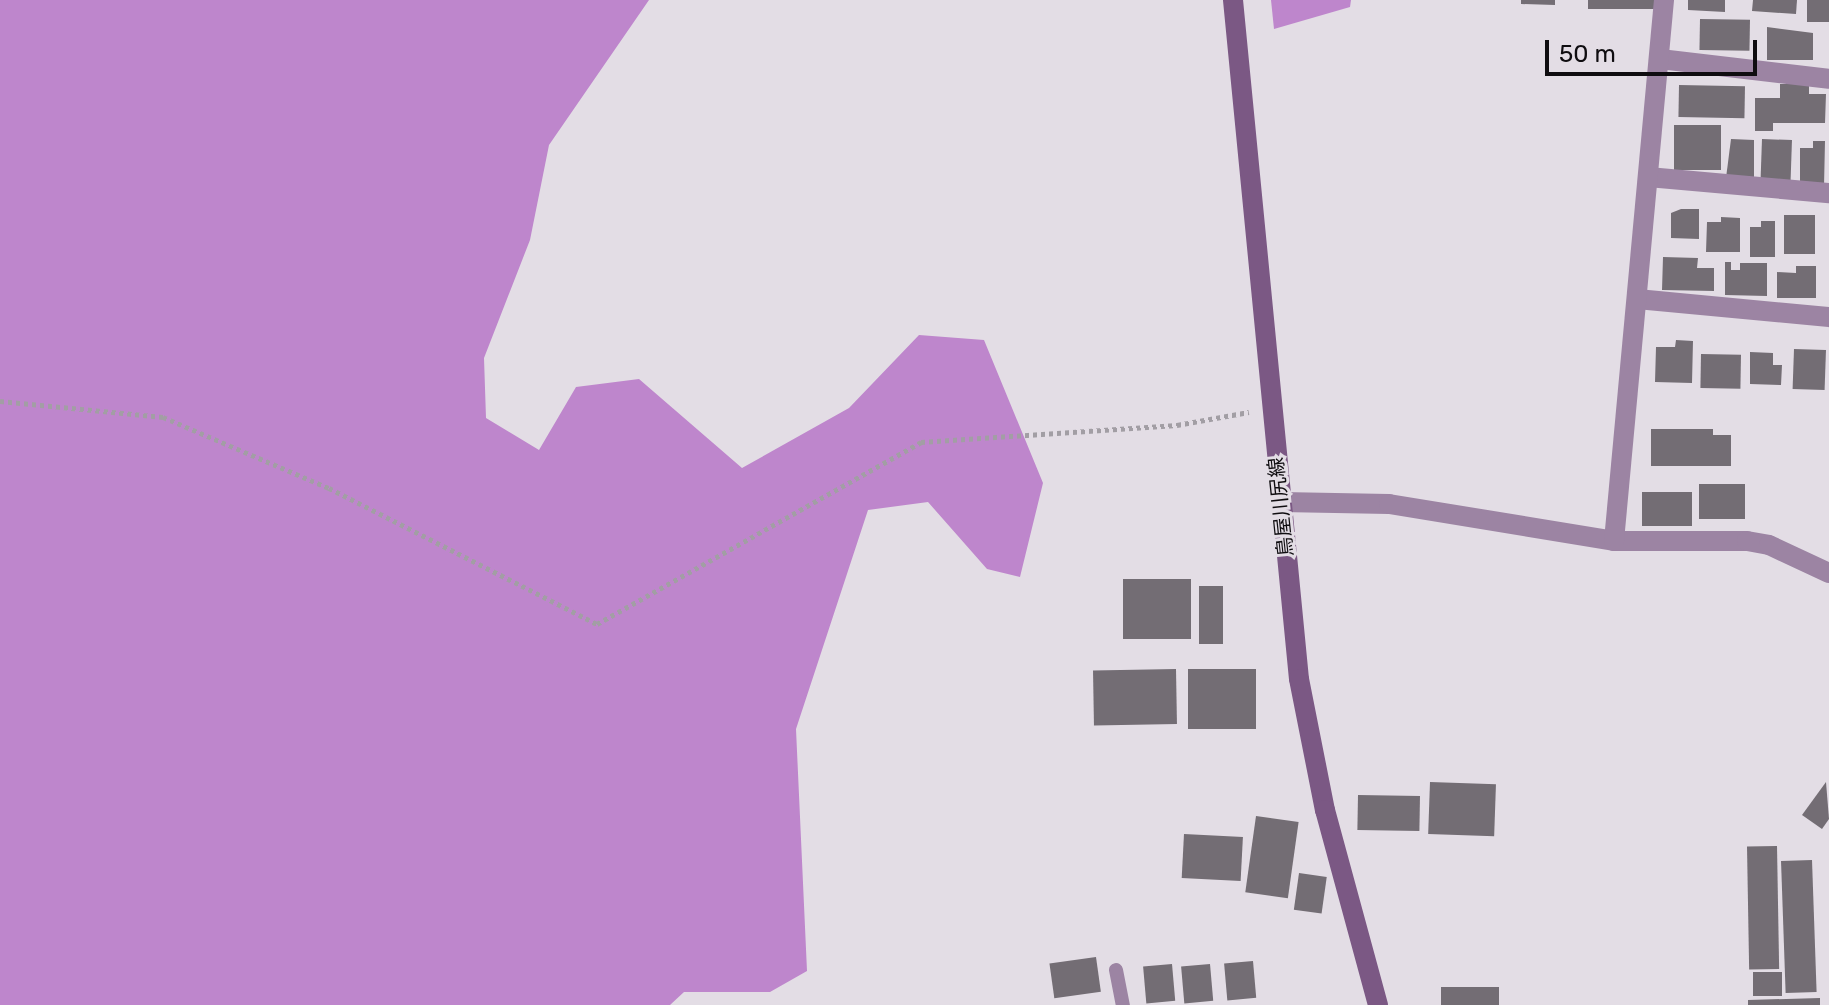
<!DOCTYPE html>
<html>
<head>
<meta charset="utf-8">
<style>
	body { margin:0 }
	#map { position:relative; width:1829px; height:1005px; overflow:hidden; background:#e3dde5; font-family:Rubik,"Noto Sans JP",sans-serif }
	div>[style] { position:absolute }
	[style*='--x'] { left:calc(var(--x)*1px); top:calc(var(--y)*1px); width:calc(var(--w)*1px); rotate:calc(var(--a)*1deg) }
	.forest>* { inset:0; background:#be86cc }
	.building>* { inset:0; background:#736d74; transform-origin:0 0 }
	.path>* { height:5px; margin-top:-2.5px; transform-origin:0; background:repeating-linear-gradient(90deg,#a29ea4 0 4px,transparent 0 8px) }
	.lane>* { height:14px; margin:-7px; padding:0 7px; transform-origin:7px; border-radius:7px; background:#9c84a3 }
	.street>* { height:20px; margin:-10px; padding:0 10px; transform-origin:10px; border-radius:10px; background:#9c84a3 }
	.secondary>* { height:20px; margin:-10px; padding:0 10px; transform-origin:10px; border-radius:10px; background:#7b5884 }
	span { translate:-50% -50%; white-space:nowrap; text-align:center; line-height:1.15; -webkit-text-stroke:6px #e3dde5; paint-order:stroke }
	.street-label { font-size:20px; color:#0f0d10 }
	.scale { position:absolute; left:1545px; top:40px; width:212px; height:36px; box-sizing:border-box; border:4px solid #0f0d10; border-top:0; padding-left:10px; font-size:24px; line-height:28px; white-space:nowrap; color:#0f0d10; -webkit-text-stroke:6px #e3dde5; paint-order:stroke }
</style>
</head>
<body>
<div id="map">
	<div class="forest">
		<div style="clip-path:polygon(0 0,649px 0,549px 145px,530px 240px,484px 358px,486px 418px,539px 450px,576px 387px,639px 379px,742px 468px,849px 408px,919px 335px,984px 340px,1043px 483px,1020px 577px,987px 569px,928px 502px,868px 510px,796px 729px,807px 971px,770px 992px,684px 992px,670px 1005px,0 1005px)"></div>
		<div style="clip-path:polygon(1271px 0,1351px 0,1350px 7px,1274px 29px)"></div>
	</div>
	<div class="building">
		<div style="clip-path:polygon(1521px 0,1555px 0,1555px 5px,1521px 4px)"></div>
		<div style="left:1588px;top:0;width:67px;height:9px"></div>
		<div style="clip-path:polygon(1688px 0,1725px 0,1725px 12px,1688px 10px)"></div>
		<div style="clip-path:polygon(1753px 0,1797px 0,1796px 14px,1752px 11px)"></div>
		<div style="left:1807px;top:0;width:22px;height:22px"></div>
		<div style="left:1700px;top:19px;width:50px;height:31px;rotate:1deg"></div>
		<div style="clip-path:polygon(1767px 27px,1813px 33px,1813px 60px,1767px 60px)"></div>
		<div style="clip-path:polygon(1780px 84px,1809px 84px,1809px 94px,1826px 94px,1825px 123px,1773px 123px,1773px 131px,1755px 131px,1755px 98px,1780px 98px)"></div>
		<div style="left:1679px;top:85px;width:66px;height:32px;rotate:1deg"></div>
		<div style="left:1674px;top:125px;width:47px;height:45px"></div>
		<div style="clip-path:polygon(1731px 139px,1754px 140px,1754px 178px,1726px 178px)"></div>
		<div style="left:1762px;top:139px;width:30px;height:43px;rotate:2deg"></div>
		<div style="clip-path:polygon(1813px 141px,1825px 141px,1824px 187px,1800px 186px,1800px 148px,1813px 148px)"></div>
		<div style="clip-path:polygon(1681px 209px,1699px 209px,1699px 239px,1671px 238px,1671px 213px)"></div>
		<div style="left:1784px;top:215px;width:31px;height:39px"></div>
		<div style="clip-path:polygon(1721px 217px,1740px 218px,1740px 252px,1706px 252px,1707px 222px,1721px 222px)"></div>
		<div style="clip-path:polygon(1761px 221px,1775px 221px,1775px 257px,1750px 257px,1750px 227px,1761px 227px)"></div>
		<div style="clip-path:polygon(1663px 257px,1698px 258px,1697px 268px,1714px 268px,1714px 291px,1662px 290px)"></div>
		<div style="clip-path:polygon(1725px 262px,1731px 262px,1731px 270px,1740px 270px,1740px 263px,1767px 263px,1767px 296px,1725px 295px)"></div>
		<div style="clip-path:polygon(1796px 266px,1816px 266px,1816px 298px,1777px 298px,1777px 272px,1796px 273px)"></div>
		<div style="clip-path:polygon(1676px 340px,1693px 341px,1692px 383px,1655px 382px,1656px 347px,1675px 347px)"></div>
		<div style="left:1794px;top:349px;width:32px;height:40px;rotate:2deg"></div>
		<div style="clip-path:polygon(1750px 352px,1773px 353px,1773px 365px,1782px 365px,1781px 385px,1750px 384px)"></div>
		<div style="left:1701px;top:354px;width:40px;height:34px;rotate:1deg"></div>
		<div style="clip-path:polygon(1651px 429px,1713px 429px,1713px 435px,1731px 435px,1731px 466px,1651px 466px)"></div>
		<div style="left:1699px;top:484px;width:46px;height:35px"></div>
		<div style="left:1642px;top:492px;width:50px;height:34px"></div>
		<div style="left:1123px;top:579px;width:68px;height:60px"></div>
		<div style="left:1199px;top:586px;width:24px;height:58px"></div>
		<div style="left:1176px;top:669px;width:55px;height:83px;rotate:89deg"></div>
		<div style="left:1188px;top:669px;width:68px;height:60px"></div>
		<div style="left:1430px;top:782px;width:66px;height:52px;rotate:2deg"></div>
		<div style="clip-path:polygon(1826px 782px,1829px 819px,1822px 829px,1802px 815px)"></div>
		<div style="left:1358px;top:795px;width:62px;height:35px;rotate:1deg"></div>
		<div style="left:1256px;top:816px;width:43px;height:77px;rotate:8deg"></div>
		<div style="left:1184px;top:834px;width:59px;height:44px;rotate:3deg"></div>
		<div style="left:1777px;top:846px;width:123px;height:30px;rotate:89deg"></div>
		<div style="left:1812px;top:860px;width:132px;height:31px;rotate:88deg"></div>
		<div style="left:1299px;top:873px;width:28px;height:37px;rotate:8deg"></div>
		<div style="left:1096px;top:957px;width:35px;height:47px;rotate:82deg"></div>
		<div style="left:1253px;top:961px;width:37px;height:29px;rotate:85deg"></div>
		<div style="left:1172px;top:964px;width:37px;height:29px;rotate:85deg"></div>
		<div style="left:1210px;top:964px;width:37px;height:29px;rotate:85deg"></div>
		<div style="left:1753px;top:972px;width:29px;height:24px"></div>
		<div style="left:1441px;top:987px;width:58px;height:18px"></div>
		<div style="clip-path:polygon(1820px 998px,1820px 1005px,1748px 1005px,1748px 1000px)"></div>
	</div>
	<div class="path">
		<div style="--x:0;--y:401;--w:164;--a:5.6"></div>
		<div style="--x:163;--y:417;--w:181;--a:23.2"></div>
		<div style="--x:329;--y:488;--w:301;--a:26.9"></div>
		<div style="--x:597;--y:624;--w:372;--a:-29.3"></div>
		<div style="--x:921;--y:442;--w:257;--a:-3.8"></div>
		<div style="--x:1177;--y:425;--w:73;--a:-10.2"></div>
	</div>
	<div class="lane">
		<div style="--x:1116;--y:970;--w:36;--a:79"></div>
	</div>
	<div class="street">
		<div style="--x:1660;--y:59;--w:170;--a:6.7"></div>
		<div style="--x:1648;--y:177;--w:182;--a:5.1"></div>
		<div style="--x:1637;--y:299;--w:193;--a:5.4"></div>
		<div style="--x:1281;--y:502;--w:108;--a:1.1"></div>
		<div style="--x:1389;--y:504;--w:228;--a:9.3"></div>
		<div style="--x:1614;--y:541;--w:133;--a:0"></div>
		<div style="--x:1747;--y:541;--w:22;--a:10"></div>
		<div style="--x:1769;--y:545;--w:66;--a:25"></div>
		<div style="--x:1614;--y:541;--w:543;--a:-84.72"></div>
	</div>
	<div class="secondary">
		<div style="--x:1233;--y:0;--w:682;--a:84.45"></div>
		<div style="--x:1299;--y:679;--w:134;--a:78.8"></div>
		<div style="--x:1325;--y:810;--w:202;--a:74.8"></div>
	</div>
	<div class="street-label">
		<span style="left:1281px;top:507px;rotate:-96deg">鳥屋川尻線</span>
	</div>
	<div class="scale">50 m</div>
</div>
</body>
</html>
